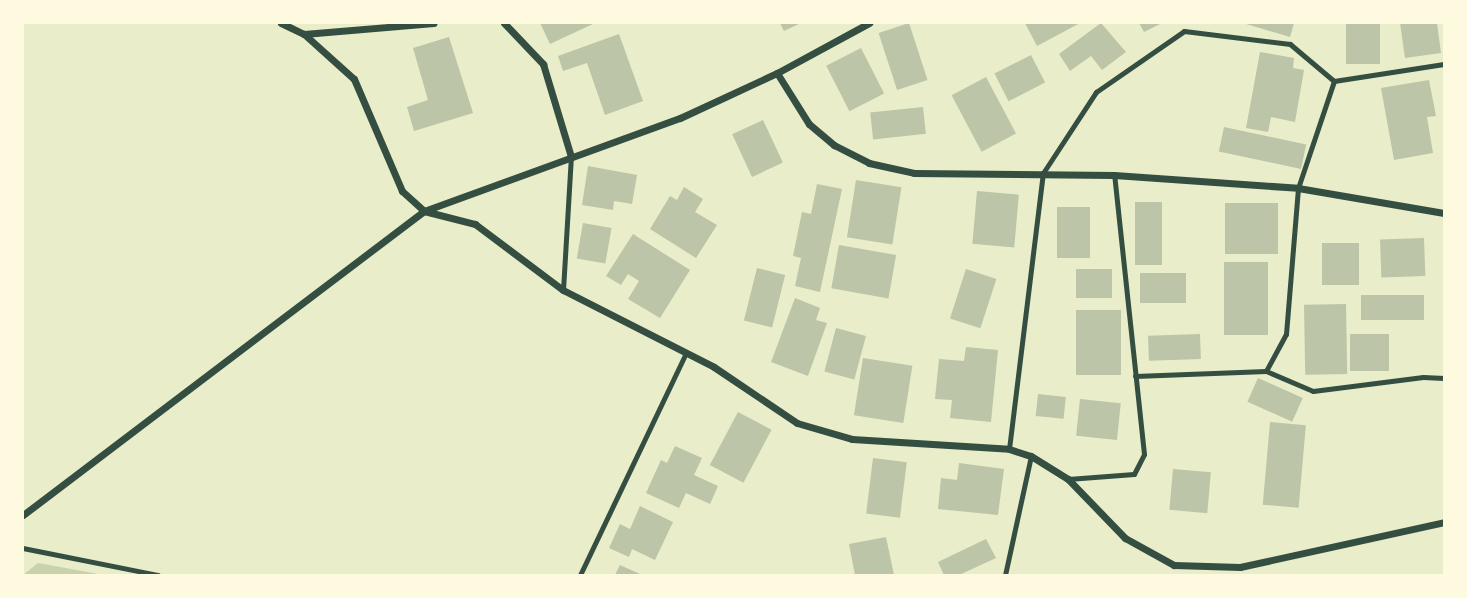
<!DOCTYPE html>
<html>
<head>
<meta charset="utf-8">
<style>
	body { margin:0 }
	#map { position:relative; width:1467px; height:598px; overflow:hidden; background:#e9edc9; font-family:"Nunito Sans",sans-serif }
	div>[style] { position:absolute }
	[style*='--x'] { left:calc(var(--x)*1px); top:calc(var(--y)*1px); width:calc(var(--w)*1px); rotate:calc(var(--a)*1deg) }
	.green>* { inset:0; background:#cad2ad }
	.building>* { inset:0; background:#bcc5a7; transform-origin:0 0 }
	.path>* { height:4.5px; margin:-2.25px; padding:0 2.25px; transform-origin:2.25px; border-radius:2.25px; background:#344e41 }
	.service>* { height:5px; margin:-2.5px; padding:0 2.5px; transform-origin:2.5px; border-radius:2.5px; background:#344e41 }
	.minor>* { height:7px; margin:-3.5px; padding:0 3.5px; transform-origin:3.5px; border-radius:3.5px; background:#344e41 }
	span { translate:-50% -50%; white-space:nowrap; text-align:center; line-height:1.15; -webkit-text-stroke:6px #fefae0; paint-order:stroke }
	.frame { position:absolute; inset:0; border:24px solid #fefae0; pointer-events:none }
</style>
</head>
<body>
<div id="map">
	<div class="green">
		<div style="clip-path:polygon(38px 563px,104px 575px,23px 575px)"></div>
	</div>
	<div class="building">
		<div style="clip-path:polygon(540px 23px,595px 23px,550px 44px)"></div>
		<div style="clip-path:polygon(780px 23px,801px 23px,784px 31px)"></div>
		<div style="left:909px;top:23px;width:60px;height:32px;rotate:72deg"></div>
		<div style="clip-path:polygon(1025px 23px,1080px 23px,1037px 46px)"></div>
		<div style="clip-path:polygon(1101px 23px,1126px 52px,1102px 70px,1091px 56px,1070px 71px,1059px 54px)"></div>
		<div style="clip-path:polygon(1139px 23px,1162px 23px,1144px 32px)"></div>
		<div style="clip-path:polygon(1243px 23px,1294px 23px,1290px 37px)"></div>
		<div style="left:1346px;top:23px;width:34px;height:41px"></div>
		<div style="clip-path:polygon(1400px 23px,1437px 23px,1441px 53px,1405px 58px)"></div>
		<div style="clip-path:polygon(619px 34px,643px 101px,605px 115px,587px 63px,563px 71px,558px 56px)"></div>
		<div style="clip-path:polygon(449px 37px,473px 113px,414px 131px,407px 107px,428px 100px,413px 48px)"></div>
		<div style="left:861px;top:48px;width:51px;height:39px;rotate:63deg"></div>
		<div style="clip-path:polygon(1260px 52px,1294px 58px,1293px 68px,1304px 70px,1295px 122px,1271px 117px,1268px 132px,1246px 128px)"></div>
		<div style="left:1031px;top:55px;width:31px;height:41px;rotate:63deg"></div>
		<div style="left:986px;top:77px;width:64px;height:39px;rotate:62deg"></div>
		<div style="clip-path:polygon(1429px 80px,1436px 116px,1427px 117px,1433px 153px,1394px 160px,1381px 88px)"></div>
		<div style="left:923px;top:107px;width:27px;height:53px;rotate:84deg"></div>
		<div style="left:763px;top:120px;width:47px;height:34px;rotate:65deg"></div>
		<div style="left:1224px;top:127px;width:84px;height:25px;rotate:12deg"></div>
		<div style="clip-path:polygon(588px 166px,637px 175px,632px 204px,614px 201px,613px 210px,582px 205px)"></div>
		<div style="left:856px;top:180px;width:46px;height:58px;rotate:9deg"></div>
		<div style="clip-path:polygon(817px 184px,842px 189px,820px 292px,795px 286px,801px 258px,793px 256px,802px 212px,811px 214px)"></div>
		<div style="clip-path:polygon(684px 187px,703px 199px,695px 212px,717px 225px,696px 258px,650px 229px,670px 196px,677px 200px)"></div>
		<div style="left:977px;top:191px;width:42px;height:53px;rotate:5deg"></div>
		<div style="left:1135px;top:202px;width:27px;height:63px"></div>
		<div style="left:1225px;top:203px;width:53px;height:51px"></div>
		<div style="left:1057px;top:207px;width:33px;height:51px"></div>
		<div style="left:583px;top:223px;width:29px;height:36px;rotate:10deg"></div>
		<div style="clip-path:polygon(633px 234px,690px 270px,660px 318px,628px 299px,639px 281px,628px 274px,621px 285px,606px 276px)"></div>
		<div style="left:1424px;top:238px;width:38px;height:44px;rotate:88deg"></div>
		<div style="left:1322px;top:243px;width:37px;height:42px"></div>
		<div style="left:839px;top:245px;width:58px;height:44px;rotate:10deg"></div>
		<div style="left:1224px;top:262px;width:44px;height:73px"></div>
		<div style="left:757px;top:268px;width:29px;height:54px;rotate:14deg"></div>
		<div style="left:966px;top:269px;width:32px;height:52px;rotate:18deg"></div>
		<div style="left:1076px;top:269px;width:36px;height:29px"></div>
		<div style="left:1140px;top:273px;width:46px;height:30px"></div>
		<div style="left:1424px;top:295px;width:25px;height:63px;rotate:90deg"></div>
		<div style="clip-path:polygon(795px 298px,820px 308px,816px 320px,827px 323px,808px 376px,771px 362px)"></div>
		<div style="left:1346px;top:304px;width:70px;height:42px;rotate:89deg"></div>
		<div style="left:1076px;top:310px;width:45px;height:65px"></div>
		<div style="left:836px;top:328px;width:31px;height:45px;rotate:15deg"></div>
		<div style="left:1200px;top:334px;width:25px;height:52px;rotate:88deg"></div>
		<div style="left:1350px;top:334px;width:39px;height:37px"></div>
		<div style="clip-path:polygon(966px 347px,998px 350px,991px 422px,950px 418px,952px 400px,935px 399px,939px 359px,964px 361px)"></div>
		<div style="left:863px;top:358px;width:50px;height:58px;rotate:9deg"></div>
		<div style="left:1258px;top:378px;width:49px;height:26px;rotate:24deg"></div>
		<div style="left:1038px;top:394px;width:28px;height:22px;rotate:6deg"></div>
		<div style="left:1080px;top:399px;width:41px;height:37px;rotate:6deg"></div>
		<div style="left:738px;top:412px;width:38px;height:60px;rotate:28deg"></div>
		<div style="left:1270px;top:422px;width:36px;height:83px;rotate:5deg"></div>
		<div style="clip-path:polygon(675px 446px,702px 458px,694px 475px,718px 486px,710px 504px,686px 493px,679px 508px,646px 493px,661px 460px,667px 463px)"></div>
		<div style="left:873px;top:458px;width:34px;height:56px;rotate:7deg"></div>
		<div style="clip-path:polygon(959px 463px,1004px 469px,998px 515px,938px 509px,941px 478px,957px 480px)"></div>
		<div style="left:1173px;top:469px;width:38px;height:41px;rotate:5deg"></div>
		<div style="clip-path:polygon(640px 506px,673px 522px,655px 560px,632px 549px,629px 557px,609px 548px,620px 524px,630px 529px)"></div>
		<div style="clip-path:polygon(886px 537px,894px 575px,855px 575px,849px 544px)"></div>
		<div style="clip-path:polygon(986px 539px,996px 558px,959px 575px,944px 575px,938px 562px)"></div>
		<div style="clip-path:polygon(620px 565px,642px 575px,615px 575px)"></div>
	</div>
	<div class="path">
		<div style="--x:23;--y:548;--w:138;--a:11.3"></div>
	</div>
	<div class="service">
		<div style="--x:563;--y:290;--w:133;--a:-86.6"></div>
		<div style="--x:1266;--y:371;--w:42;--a:-61.6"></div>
		<div style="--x:1286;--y:334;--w:146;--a:-85.3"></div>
		<div style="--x:1298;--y:188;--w:113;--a:-71.4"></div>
		<div style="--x:1135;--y:376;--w:131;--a:-2.2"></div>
		<div style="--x:1266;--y:371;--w:51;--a:23.1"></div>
		<div style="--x:1313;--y:391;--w:111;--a:-7.3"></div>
		<div style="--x:1423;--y:377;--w:21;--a:3"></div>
		<div style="--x:1009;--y:449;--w:278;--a:-83"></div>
		<div style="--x:1043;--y:173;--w:97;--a:-56.8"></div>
		<div style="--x:1096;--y:92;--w:107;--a:-34.7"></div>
		<div style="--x:1184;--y:31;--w:107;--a:7"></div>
		<div style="--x:1290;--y:44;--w:57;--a:40.1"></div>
		<div style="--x:1334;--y:81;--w:111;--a:-8.8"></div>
		<div style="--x:1068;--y:479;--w:66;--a:-4.3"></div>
		<div style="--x:1134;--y:474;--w:22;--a:-63"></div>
		<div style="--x:1144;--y:454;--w:281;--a:-96.1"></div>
		<div style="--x:580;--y:575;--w:246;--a:-64.5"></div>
		<div style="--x:1005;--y:575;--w:122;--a:-77.7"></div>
	</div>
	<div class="minor">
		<div style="--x:281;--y:23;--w:25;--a:26"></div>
		<div style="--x:304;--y:34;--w:67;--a:42"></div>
		<div style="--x:354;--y:79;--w:122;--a:66.8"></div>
		<div style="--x:402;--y:191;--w:30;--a:42"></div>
		<div style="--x:424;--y:211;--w:53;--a:14.3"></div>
		<div style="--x:475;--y:224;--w:110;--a:36.9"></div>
		<div style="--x:563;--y:290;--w:169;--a:27"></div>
		<div style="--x:714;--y:367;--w:100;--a:34"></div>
		<div style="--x:797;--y:423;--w:57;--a:16.2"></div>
		<div style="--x:852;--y:439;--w:157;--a:3.6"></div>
		<div style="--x:1009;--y:449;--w:23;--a:18"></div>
		<div style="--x:1031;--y:456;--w:44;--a:31.9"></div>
		<div style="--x:1068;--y:479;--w:82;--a:46"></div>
		<div style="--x:1125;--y:538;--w:56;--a:28.9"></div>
		<div style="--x:1174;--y:565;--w:66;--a:1.7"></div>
		<div style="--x:1240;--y:567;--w:209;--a:-12.4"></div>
		<div style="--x:504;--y:23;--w:57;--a:46.4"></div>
		<div style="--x:543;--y:64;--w:97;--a:73.2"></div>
		<div style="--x:304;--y:34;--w:130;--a:-4.8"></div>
		<div style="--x:777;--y:73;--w:60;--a:57.9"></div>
		<div style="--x:809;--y:124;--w:33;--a:40"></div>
		<div style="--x:834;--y:145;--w:39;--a:27"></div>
		<div style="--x:869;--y:163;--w:46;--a:12.5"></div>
		<div style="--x:914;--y:173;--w:200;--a:0.6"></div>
		<div style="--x:1114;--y:175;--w:184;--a:4"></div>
		<div style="--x:1298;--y:188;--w:148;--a:9.7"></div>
		<div style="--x:23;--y:515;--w:503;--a:-37.17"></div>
		<div style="--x:424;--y:211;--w:272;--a:-20"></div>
		<div style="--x:680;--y:118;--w:107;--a:-24.9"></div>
		<div style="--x:777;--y:73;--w:105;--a:-28.5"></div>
	</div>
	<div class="frame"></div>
</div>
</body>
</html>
